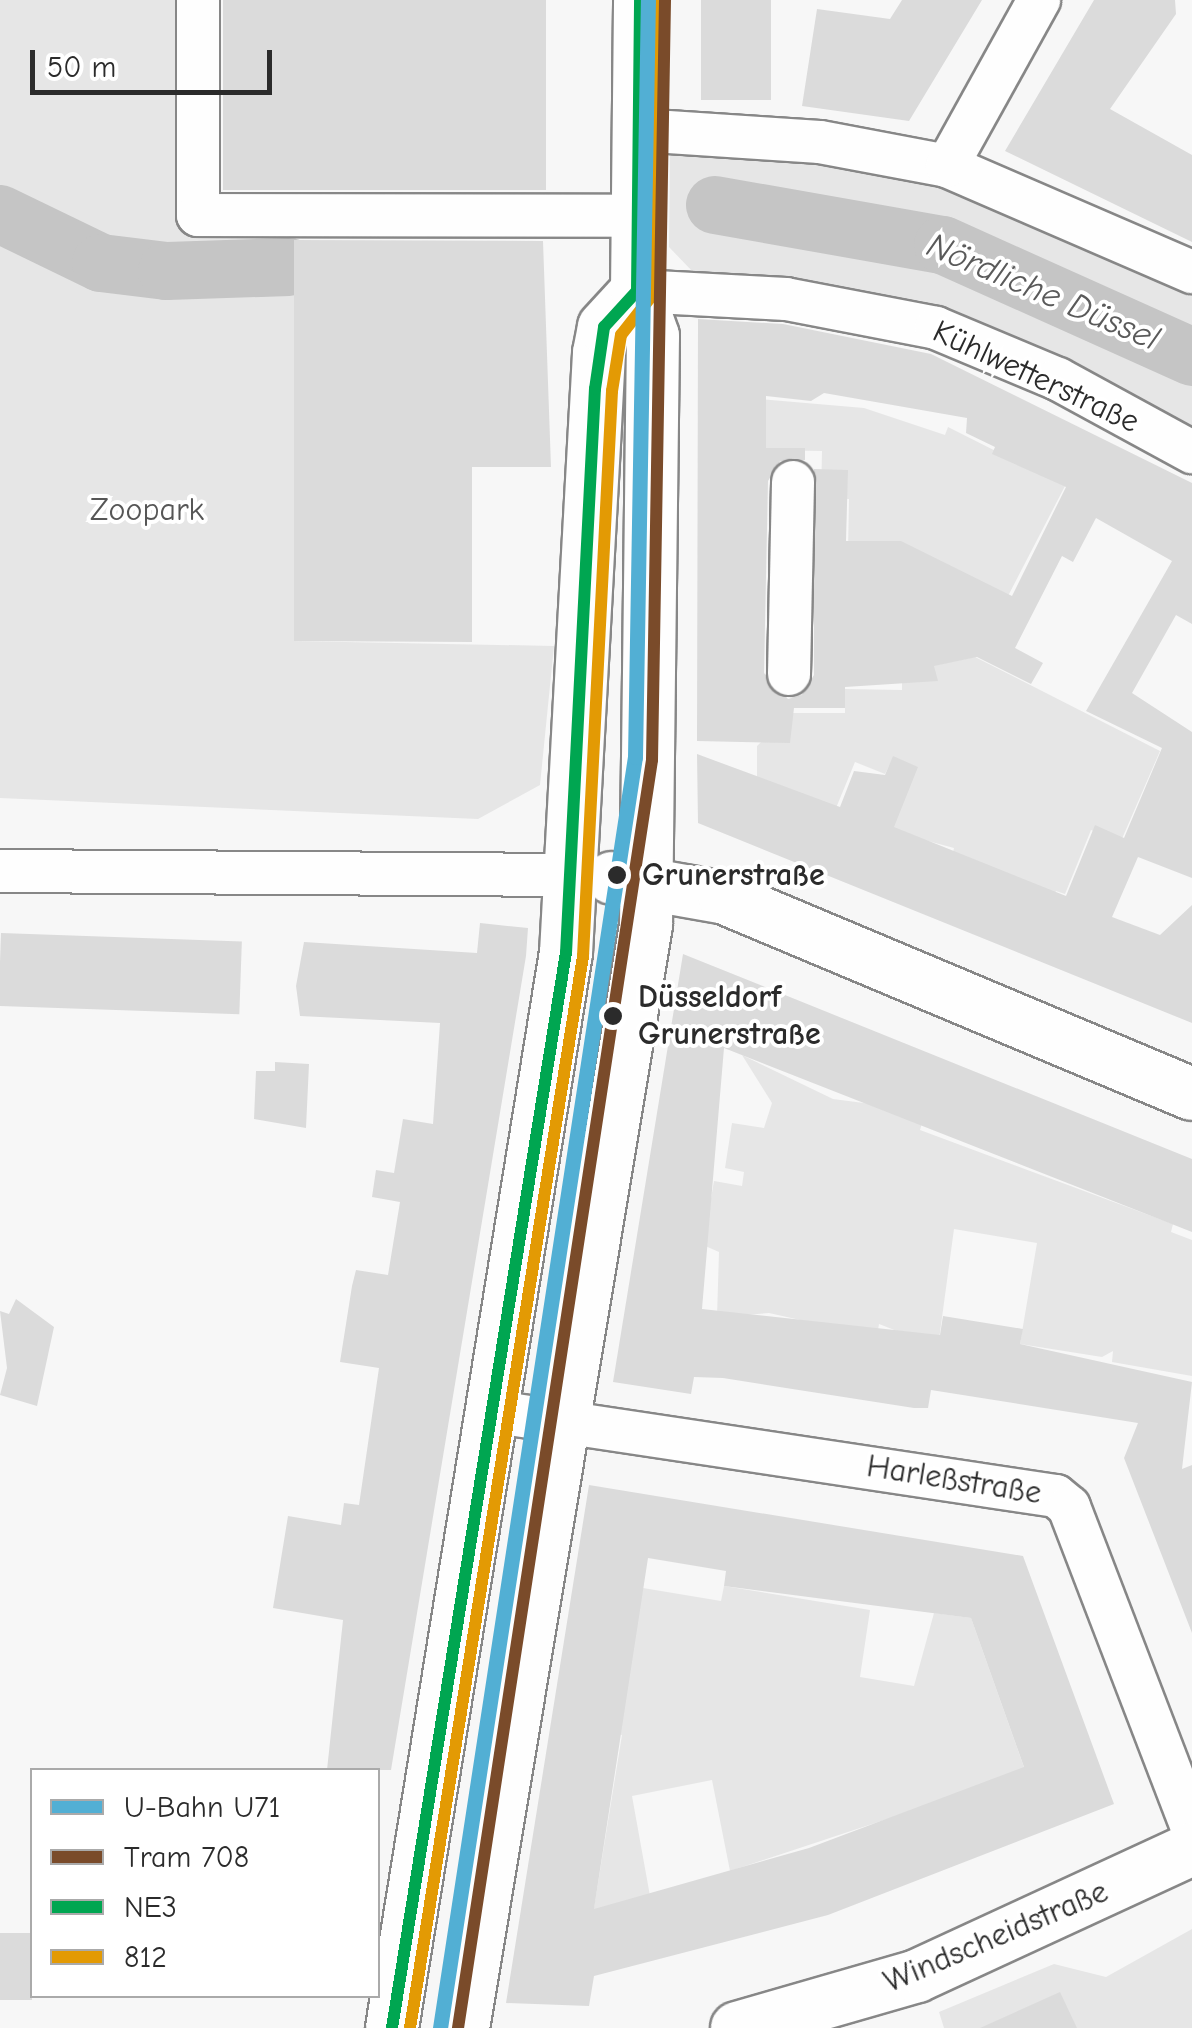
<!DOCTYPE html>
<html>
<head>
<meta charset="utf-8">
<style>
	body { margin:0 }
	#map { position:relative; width:1192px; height:2028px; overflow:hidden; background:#f7f7f7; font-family:"Comic Neue",sans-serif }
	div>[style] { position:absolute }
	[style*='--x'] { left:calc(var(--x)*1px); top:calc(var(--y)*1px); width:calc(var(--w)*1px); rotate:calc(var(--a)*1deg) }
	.green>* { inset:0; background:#e6e6e6 }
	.river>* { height:58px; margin:-29px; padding:0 29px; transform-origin:29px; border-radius:29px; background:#c5c5c5 }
	.building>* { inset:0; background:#dbdbdb; transform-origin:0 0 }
	.roads { filter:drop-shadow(2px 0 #878787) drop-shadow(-2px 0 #878787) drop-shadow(0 2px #878787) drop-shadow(0 -2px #878787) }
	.minor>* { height:42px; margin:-21px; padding:0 21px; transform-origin:21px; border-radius:21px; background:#fefefe }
	.major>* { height:52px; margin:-26px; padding:0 26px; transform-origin:26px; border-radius:26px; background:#fefefe }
	.bus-1>* { height:12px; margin:-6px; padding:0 6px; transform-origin:6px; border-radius:6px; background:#00a651 }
	.bus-2>* { height:12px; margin:-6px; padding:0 6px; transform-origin:6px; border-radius:6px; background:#e39a04 }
	.tram-1>* { height:12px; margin:-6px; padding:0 6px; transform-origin:6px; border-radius:6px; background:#7a4b2a }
	.metro-1>* { height:15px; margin:-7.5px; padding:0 7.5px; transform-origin:7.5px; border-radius:7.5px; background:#52afd4 }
	.dots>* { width:28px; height:28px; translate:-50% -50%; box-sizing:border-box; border:5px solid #fff; border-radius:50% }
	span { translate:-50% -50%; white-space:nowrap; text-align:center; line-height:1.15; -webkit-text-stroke:8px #fff; paint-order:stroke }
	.street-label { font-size:32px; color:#2b2b2b }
	.park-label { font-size:32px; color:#565656 }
	.stop-label { font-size:32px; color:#2b2b2b; font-weight:700 }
	.left { translate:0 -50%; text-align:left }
	.water-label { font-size:35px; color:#5a5a5a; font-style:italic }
	.legend { position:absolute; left:30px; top:1768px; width:350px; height:230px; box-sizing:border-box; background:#fff; border:2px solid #aaa; margin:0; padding:12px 18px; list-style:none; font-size:30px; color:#2b2b2b }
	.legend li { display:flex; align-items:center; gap:20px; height:50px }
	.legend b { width:50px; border:2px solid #aaa }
	.scale { position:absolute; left:30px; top:50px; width:242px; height:45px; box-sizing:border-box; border:5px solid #2b2b2b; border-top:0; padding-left:12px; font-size:30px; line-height:35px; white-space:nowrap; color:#2b2b2b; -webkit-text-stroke:8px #fff; paint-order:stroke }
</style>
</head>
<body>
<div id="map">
	<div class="green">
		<div style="clip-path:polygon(0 0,190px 0,190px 226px,296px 226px,294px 641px,554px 646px,540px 785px,478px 819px,0 798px)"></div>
		<div style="clip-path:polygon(683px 146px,886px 164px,1192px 285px,1192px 432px,922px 301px,693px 272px,669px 247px,670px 156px)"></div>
		<div style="clip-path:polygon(760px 399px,864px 408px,945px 435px,948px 427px,1065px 486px,1008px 596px,848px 551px,849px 499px,821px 498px,822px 451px,762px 450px)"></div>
		<div style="clip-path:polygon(975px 657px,1160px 751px,1121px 841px,1091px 830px,1065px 894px,1056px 891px,1051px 901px,952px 856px,954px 848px,891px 831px,892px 760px,885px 774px,855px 762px,836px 808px,757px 781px,757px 746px,790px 713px,845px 713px,845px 689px,902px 690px,902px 672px)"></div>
		<div style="clip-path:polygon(742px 1055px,833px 1099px,879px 1105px,922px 1123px,920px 1130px,1173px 1224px,1171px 1232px,1192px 1240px,1192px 1376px,1112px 1362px,1113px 1351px,1102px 1357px,1020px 1344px,1037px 1243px,954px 1229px,938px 1347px,879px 1324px,877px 1337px,769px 1313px,717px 1317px,719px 1252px,703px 1245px,714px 1181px,742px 1186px,744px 1172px,725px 1168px,732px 1123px,764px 1128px,772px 1103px)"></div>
		<div style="clip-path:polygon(724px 1586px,870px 1610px,860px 1677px,914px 1686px,934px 1613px,971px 1618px,1026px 1773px,730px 1871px,712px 1780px,632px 1796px,650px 1896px,592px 1920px,622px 1735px,612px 1732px,643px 1588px,721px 1601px)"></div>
		<div style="clip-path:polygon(1192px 1929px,1192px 2028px,944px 2028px,939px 2012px,1054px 1964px,1106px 1977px)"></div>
	</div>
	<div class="river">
		<div style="--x:715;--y:205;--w:231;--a:10"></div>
		<div style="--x:943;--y:245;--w:273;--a:24.2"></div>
		<div style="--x:0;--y:214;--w:112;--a:25.9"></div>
		<div style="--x:101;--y:263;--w:66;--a:6.9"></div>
		<div style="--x:167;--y:271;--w:122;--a:-1.9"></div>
	</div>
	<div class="building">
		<div style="left:223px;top:0;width:323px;height:190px"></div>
		<div style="left:701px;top:0;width:70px;height:100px"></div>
		<div style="clip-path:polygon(902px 0,982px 0,909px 121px,802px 106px,817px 9px,890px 19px)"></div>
		<div style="clip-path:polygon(1094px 0,1175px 0,1176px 14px,1110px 109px,1192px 155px,1192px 242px,1005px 151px)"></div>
		<div style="clip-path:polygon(294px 240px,543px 241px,551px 467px,472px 467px,472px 642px,294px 641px)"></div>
		<div style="clip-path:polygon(evenodd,698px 319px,783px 324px,931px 354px,1192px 483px,1192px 624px,1176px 615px,1132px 693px,1192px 732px,1192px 878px,1138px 857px,1112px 917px,1160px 935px,1192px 905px,1192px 1023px,698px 823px,697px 754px,840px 807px,854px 771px,885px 775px,893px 756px,918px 767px,894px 827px,1066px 896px,1095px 825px,1124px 838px,1162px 748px,1086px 711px,1172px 561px,1096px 518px,1073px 562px,1062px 556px,1015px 648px,1043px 663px,1031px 684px,977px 657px,934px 666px,938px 681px,845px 687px,845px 708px,794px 708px,790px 743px,697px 741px,698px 319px,824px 393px,967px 418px,966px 433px,995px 447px,992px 454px,1066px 487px,1012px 596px,901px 541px,846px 541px,848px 470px,814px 469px,814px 675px,802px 695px,788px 699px,764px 673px,768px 481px,780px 461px,805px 460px,805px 448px,766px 448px,766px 396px,811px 401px,824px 393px)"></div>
		<div style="clip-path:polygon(480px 923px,528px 928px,526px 956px,391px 1770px,327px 1770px,343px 1620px,273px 1608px,288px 1516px,341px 1525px,344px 1503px,359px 1505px,379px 1368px,340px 1362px,352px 1286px,356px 1270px,388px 1275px,400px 1202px,372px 1197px,376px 1170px,394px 1173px,403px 1119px,433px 1124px,440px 1023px,300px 1016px,296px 986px,304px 942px,477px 953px)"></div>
		<div style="left:1px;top:933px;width:241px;height:73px;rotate:2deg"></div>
		<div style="clip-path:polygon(683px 954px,1192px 1159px,1192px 1232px,724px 1048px,702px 1309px,940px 1335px,943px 1316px,1023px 1329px,1020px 1344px,1192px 1382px,1182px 1469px,1192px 1465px,1192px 1633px,1124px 1458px,1138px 1423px,931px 1390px,928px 1408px,914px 1408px,723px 1378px,694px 1377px,691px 1394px,613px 1382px)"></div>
		<div style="clip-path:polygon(275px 1062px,309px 1064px,306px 1128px,254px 1119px,256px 1071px,275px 1071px)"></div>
		<div style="clip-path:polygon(16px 1299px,54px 1327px,37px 1406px,0 1395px,7px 1368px,0 1311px,9px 1314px)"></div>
		<div style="clip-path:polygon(evenodd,589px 1485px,1023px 1556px,1114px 1804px,828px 1915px,594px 1976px,589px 2006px,506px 2003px,589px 1485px,648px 1558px,726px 1571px,724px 1586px,971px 1618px,1024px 1767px,809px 1848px,594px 1909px,648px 1558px)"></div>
		<div style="left:32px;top:1933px;width:67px;height:32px;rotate:90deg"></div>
		<div style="clip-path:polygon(1060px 1992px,1077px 2028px,980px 2028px)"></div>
	</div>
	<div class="roads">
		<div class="minor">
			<div style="--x:198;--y:0;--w:215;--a:90"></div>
			<div style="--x:198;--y:215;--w:439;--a:0.1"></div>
			<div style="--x:638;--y:130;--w:182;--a:3.8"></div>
			<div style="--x:820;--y:142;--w:129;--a:10.7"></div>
			<div style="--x:947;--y:166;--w:267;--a:23.4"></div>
			<div style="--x:947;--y:166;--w:190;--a:-61"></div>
			<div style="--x:637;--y:291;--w:149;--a:3.1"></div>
			<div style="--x:786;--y:299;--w:153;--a:10.9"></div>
			<div style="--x:936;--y:328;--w:132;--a:22.7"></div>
			<div style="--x:1058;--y:379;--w:153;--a:28.6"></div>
			<div style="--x:789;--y:674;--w:192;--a:-88.8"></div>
			<div style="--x:0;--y:871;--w:571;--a:0.4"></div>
			<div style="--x:496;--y:1412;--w:566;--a:8.53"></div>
			<div style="--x:1056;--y:1496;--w:17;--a:40"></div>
			<div style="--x:1069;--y:1507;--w:343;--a:69"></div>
		</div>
		<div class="major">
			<div style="--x:612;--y:878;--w:115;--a:10"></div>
			<div style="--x:725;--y:898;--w:506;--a:22.77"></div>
			<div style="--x:392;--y:2028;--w:1089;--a:-80.81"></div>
			<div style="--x:566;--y:953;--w:601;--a:-86.85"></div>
			<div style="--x:599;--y:353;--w:26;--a:-79"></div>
			<div style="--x:604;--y:327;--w:49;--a:-47.5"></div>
			<div style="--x:463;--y:2028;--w:1118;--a:-80.58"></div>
			<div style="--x:646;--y:925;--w:589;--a:-89.32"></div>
			<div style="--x:653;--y:336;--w:48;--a:-109.6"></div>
			<div style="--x:637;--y:291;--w:291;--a:-89.4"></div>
			<div style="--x:737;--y:2028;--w:187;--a:-16.1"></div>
			<div style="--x:917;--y:1976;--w:303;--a:-24.8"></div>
		</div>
	</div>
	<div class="bus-1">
		<div style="--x:392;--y:2028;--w:1089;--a:-80.81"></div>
		<div style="--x:566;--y:953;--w:565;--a:-87.06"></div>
		<div style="--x:595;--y:389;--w:63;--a:-81.7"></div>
		<div style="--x:604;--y:327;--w:49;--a:-47.5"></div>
		<div style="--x:637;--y:291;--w:291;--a:-89.4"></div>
	</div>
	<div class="bus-2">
		<div style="--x:410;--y:2028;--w:1086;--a:-80.83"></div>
		<div style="--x:583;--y:956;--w:566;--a:-87.06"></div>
		<div style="--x:612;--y:391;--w:57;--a:-80.9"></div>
		<div style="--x:621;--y:335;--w:53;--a:-51.8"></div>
		<div style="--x:654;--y:293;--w:293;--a:-89.4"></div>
	</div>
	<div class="tram-1">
		<div style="--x:458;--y:2028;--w:1283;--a:-81.3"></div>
		<div style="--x:652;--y:760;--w:760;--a:-89.02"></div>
	</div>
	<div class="metro-1">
		<div style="--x:440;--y:2028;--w:1286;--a:-81.28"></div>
		<div style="--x:635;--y:757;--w:757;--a:-89.02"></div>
	</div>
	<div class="dots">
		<div style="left:617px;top:875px;background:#2b2b2b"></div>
		<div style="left:613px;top:1016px;background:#2b2b2b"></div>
	</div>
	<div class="street-label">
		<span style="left:1036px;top:377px;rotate:25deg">Kühlwetterstraße</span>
		<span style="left:954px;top:1480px;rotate:9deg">Harleßstraße</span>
		<span style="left:996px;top:1937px;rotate:-23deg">Windscheidstraße</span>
	</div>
	<div class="park-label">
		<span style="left:147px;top:510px">Zoopark</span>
	</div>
	<div class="stop-label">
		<span class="left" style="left:642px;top:875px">Grunerstraße</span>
		<span class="left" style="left:638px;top:1016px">Düsseldorf<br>Grunerstraße</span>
	</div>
	<div class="water-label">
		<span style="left:1043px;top:292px;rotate:23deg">Nördliche Düssel</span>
	</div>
	<ul class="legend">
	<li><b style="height:12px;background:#52afd4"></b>U-Bahn U71</li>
	<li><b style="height:12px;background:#7a4b2a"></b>Tram 708</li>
	<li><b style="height:12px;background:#00a651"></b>NE3</li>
	<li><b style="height:12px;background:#e39a04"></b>812</li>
	</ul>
	<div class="scale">50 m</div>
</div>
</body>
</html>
